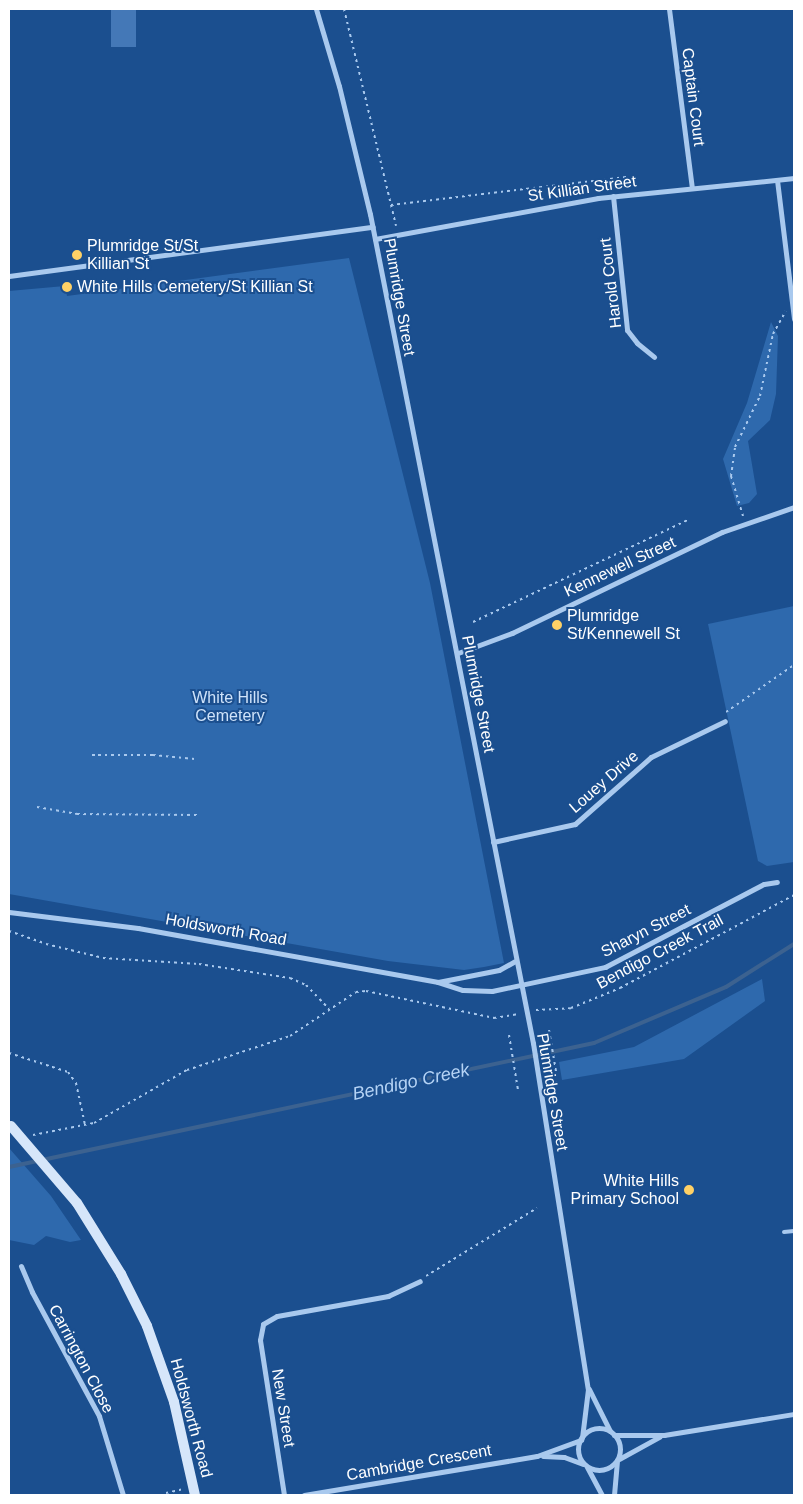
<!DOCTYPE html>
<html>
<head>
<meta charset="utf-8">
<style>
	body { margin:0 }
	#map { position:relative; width:803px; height:1504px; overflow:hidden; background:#1b4f8f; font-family:Arial,sans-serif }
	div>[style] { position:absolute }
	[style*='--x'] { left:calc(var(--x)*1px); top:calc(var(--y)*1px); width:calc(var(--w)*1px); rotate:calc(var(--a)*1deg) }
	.green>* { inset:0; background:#2e69ad }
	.stream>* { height:4px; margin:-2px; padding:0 2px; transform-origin:2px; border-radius:2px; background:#3c6290 }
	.building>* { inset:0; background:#4478b7; transform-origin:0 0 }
	.path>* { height:2px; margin-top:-1px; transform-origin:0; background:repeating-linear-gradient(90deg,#a9c9ee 0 2.5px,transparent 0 6.5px) }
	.lane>* { height:4px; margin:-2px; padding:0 2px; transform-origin:2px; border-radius:2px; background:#a9c9ee }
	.street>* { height:5px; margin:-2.5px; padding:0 2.5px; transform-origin:2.5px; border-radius:2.5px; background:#a9c9ee }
	.street>.ring { margin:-2.5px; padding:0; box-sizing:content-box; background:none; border:5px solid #a9c9ee; border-radius:50% }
	.secondary>* { height:10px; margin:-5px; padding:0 5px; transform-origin:5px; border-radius:5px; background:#d6e6fa }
	.secondary-bridge>* { height:10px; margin:-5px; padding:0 5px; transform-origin:5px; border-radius:5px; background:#d6e6fa }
	.dots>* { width:14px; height:14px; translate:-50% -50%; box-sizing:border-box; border:2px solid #1b4f8f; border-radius:50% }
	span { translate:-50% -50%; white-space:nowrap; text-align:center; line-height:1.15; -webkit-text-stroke:4px #1b4f8f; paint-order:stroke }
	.street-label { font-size:16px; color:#fff }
	.poi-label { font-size:16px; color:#fff }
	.left { translate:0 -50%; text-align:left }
	.right { translate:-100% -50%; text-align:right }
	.park-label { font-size:16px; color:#cfe3fa }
	.water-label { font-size:18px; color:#b5d3f5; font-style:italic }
	.frame { position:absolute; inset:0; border:10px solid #fff; pointer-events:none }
</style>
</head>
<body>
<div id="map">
	<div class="green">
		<div style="clip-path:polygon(349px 258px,430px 583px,504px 963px,484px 967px,464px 970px,388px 961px,9px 894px,9px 291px,65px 286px,67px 296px)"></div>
		<div style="clip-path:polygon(771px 322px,778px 336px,776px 394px,770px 420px,748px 441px,757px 494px,749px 503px,737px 506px,723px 459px,747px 403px)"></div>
		<div style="clip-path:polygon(794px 606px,794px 862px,767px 866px,758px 861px,708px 624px)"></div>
		<div style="clip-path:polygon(762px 979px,765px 1001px,684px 1059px,562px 1080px,559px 1062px,634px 1047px)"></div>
		<div style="clip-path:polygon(9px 1148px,51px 1196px,81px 1240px,70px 1242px,46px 1236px,34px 1245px,9px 1240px)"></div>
	</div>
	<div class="stream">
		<div style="--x:9;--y:1167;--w:598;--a:-11.97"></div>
		<div style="--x:594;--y:1043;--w:143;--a:-23"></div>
		<div style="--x:726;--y:987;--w:80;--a:-32.3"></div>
	</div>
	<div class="building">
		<div style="left:111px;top:9px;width:25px;height:38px"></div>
	</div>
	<div class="path">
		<div style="--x:344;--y:9;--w:223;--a:76.5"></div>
		<div style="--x:391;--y:205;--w:237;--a:-6.8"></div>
		<div style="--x:743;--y:516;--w:42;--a:-106.7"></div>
		<div style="--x:731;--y:476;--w:29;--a:-82"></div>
		<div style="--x:735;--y:447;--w:57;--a:-63.9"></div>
		<div style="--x:760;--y:396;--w:63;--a:-78.2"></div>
		<div style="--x:773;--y:334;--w:26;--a:-61"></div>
		<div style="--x:473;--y:622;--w:238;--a:-25.4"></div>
		<div style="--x:726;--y:712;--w:83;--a:-34.7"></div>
		<div style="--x:92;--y:755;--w:61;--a:0"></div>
		<div style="--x:153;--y:755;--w:42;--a:5.4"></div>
		<div style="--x:37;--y:807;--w:41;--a:9.9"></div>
		<div style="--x:77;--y:814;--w:120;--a:0.5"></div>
		<div style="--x:9;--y:931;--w:39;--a:19"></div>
		<div style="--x:46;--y:944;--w:59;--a:13.8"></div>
		<div style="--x:103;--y:958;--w:96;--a:3.6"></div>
		<div style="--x:199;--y:964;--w:92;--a:8.7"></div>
		<div style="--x:290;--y:978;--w:17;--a:24"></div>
		<div style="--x:306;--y:985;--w:33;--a:46"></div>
		<div style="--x:536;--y:1010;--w:35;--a:-3"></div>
		<div style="--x:571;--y:1008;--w:53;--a:-22.2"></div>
		<div style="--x:620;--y:988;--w:197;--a:-28.1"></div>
		<div style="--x:549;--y:1030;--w:54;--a:80.4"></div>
		<div style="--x:509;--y:1035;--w:56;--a:80.7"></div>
		<div style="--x:9;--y:1053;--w:62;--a:17.9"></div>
		<div style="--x:68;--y:1072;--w:14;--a:54"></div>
		<div style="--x:76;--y:1083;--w:43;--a:77.9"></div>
		<div style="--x:33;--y:1135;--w:62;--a:-11.1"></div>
		<div style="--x:94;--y:1123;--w:107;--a:-29.7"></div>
		<div style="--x:187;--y:1070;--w:108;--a:-18.3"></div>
		<div style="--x:290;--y:1036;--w:79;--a:-33.7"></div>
		<div style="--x:356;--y:992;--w:10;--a:-6"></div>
		<div style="--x:366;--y:991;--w:131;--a:11.9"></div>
		<div style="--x:494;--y:1018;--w:25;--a:-9"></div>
		<div style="--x:426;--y:1276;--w:130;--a:-31.5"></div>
		<div style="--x:166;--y:1493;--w:17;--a:-13"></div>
	</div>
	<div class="lane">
		<div style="--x:784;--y:1232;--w:10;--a:-6"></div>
	</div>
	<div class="street">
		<div style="--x:316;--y:9;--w:80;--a:73.4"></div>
		<div style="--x:339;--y:86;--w:132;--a:76.4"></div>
		<div style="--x:370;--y:214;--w:845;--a:78.88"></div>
		<div style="--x:533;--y:1043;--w:350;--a:81"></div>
		<div style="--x:588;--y:1389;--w:49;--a:97"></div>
		<div style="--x:669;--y:9;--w:180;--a:82.7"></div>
		<div style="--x:777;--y:180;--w:140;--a:83"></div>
		<div style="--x:613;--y:196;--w:135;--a:84"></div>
		<div style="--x:627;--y:330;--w:16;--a:52"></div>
		<div style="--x:637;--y:343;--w:22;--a:39"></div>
		<div style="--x:375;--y:239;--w:227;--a:-10.4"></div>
		<div style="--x:598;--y:198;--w:197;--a:-5.8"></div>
		<div style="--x:9;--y:276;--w:367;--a:-7.7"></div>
		<div style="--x:458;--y:653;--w:58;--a:-20.3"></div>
		<div style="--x:512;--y:633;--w:233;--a:-25.7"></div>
		<div style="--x:722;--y:532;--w:76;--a:-19.1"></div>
		<div style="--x:493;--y:842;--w:84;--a:-12.4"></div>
		<div style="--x:575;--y:824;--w:101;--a:-41.4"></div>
		<div style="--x:651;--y:757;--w:82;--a:-25.9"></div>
		<div style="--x:9;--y:912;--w:130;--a:7.1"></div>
		<div style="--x:138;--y:928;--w:305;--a:10.2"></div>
		<div style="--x:438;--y:982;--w:26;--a:18"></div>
		<div style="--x:463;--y:990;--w:29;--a:2"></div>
		<div style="--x:492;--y:991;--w:116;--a:-12"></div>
		<div style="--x:605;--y:967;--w:179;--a:-27.6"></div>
		<div style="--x:764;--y:884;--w:13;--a:-9"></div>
		<div style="--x:438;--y:982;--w:62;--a:-11.1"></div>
		<div style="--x:499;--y:970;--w:18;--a:-29"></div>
		<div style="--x:21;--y:1266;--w:28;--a:67"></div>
		<div style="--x:32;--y:1292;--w:141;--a:61.6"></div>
		<div style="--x:99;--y:1416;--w:83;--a:73.1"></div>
		<div style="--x:589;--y:1389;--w:47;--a:63.4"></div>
		<div class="ring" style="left:578px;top:1428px;width:37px;height:37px"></div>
		<div style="--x:614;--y:1435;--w:50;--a:0"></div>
		<div style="--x:664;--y:1435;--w:132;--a:-9.2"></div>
		<div style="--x:543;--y:1456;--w:21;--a:3"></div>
		<div style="--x:564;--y:1457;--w:20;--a:20"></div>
		<div style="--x:619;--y:1459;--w:46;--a:-28.8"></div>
		<div style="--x:587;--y:1467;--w:32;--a:62"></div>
		<div style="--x:284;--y:1495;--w:157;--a:-98.8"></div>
		<div style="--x:260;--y:1340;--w:16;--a:-79"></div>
		<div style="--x:263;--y:1324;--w:16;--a:-30"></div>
		<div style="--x:277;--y:1316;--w:113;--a:-10.2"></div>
		<div style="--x:388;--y:1296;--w:35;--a:-25"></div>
		<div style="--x:304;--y:1495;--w:236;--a:-9.5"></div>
		<div style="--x:537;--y:1456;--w:47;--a:-20"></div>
		<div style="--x:614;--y:1495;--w:35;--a:-85"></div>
	</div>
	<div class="secondary">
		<div style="--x:77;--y:1203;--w:84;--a:58.2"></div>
		<div style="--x:121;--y:1274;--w:58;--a:63.4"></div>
		<div style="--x:147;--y:1326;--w:81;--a:70.4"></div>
		<div style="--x:174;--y:1402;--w:95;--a:77.3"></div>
	</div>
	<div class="secondary-bridge">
		<div style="--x:11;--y:1126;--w:101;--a:49.4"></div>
	</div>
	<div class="dots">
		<div style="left:77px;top:255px;background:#ffd166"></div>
		<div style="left:67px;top:287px;background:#ffd166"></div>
		<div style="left:557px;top:625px;background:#ffd166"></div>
		<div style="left:689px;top:1190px;background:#ffd166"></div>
	</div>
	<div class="street-label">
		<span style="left:693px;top:97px;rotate:83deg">Captain Court</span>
		<span style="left:582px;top:189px;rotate:-8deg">St Killian Street</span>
		<span style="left:611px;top:283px;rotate:-97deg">Harold Court</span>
		<span style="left:399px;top:297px;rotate:80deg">Plumridge Street</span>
		<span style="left:620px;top:567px;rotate:-25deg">Kennewell Street</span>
		<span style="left:478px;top:694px;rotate:79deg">Plumridge Street</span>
		<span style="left:604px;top:782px;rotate:-41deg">Louey Drive</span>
		<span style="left:226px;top:930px;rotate:10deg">Holdsworth Road</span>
		<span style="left:646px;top:931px;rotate:-27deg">Sharyn Street</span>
		<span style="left:660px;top:952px;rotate:-28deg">Bendigo Creek Trail</span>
		<span style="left:552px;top:1092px;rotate:80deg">Plumridge Street</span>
		<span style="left:81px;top:1359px;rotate:62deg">Carrington Close</span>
		<span style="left:283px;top:1408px;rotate:81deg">New Street</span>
		<span style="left:191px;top:1418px;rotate:75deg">Holdsworth Road</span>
		<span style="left:419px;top:1463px;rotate:-10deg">Cambridge Crescent</span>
	</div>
	<div class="poi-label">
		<span class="left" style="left:87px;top:255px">Plumridge St/St<br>Killian St</span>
		<span class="left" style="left:77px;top:287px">White Hills Cemetery/St Killian St</span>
		<span class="left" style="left:567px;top:625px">Plumridge<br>St/Kennewell St</span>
		<span class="right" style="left:679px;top:1190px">White Hills<br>Primary School</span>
	</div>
	<div class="park-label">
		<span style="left:230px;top:707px">White Hills<br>Cemetery</span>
	</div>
	<div class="water-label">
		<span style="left:411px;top:1082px;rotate:-12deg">Bendigo Creek</span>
	</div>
	<div class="frame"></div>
</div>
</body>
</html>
